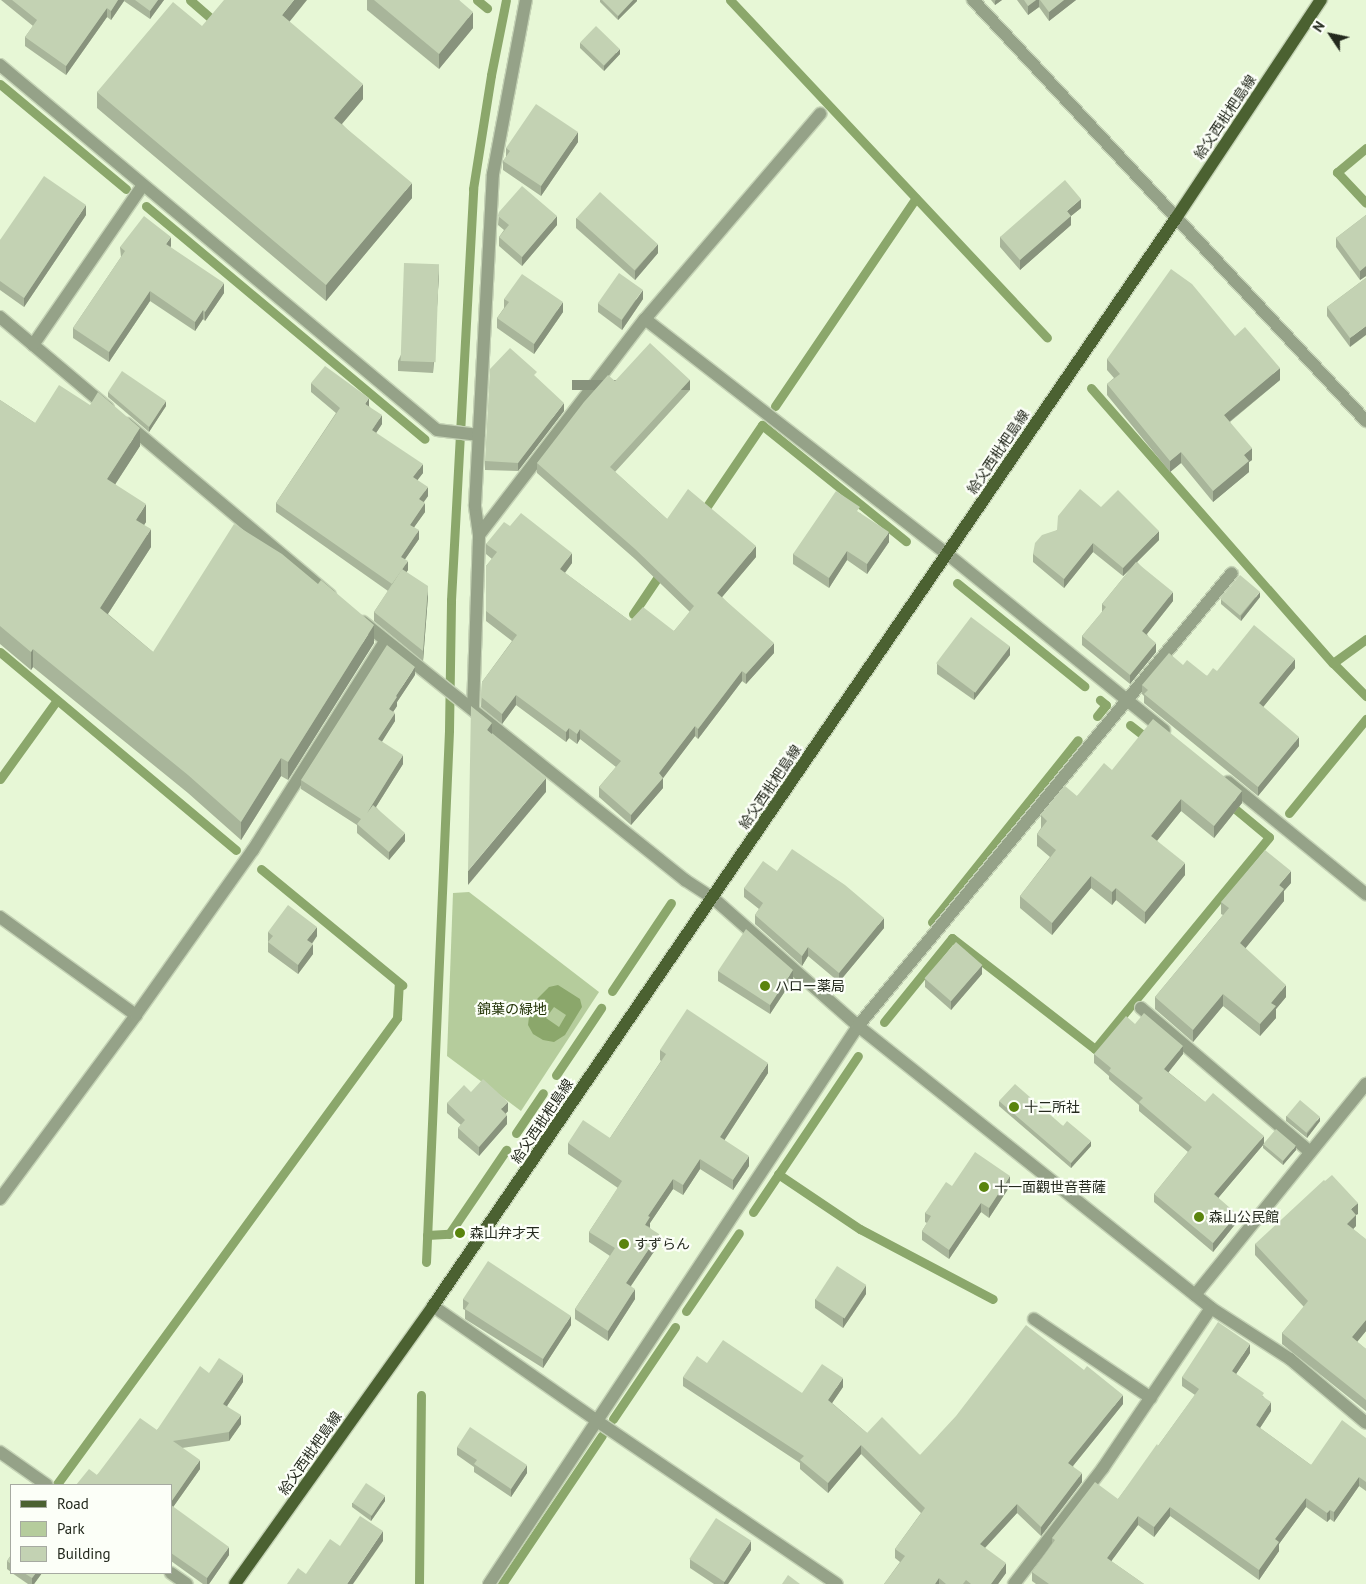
<!DOCTYPE html>
<html>
<head>
<meta charset="utf-8">
<style>
	body { margin:0 }
	#map { position:relative; width:1366px; height:1584px; overflow:hidden; background:#e7f7d6; font-family:"PT Sans","Noto Sans JP",sans-serif }
	div>[style] { position:absolute }
	[style*='--x'] { left:calc(var(--x)*1px); top:calc(var(--y)*1px); width:calc(var(--w)*1px); rotate:calc(var(--a)*1deg) }
	.green>* { inset:0; background:#b5cc9c }
	.water>* { inset:0; background:#8ba76b }
	.stream>* { height:9px; margin:-4.5px; padding:0 4.5px; transform-origin:4.5px; border-radius:4.5px; background:#8ba76b }
	.roads { filter:drop-shadow(1px 0 #c4d2b5) drop-shadow(-1px 0 #c4d2b5) drop-shadow(0 1px #c4d2b5) drop-shadow(0 -1px #c4d2b5) }
	.minor>* { height:12px; margin:-6px; padding:0 6px; transform-origin:6px; border-radius:6px; background:#95a288 }
	.major>* { height:12px; margin:-6px; padding:0 6px; transform-origin:6px; border-radius:6px; background:#4b6131 }
	.wall>* { inset:0; background:#a8b59a }
	.shaded-wall>* { inset:0; background:#88937d; transform-origin:0 0 }
	.building>* { inset:0; background:#c3d2b3; transform-origin:0 0 }
	.dots>* { width:14px; height:14px; translate:-50% -50%; box-sizing:border-box; border:2px solid #fcfff8; border-radius:50% }
	span { translate:-50% -50%; white-space:nowrap; text-align:center; line-height:1.15; -webkit-text-stroke:4.5px #fcfff8; paint-order:stroke }
	.street-label { font-size:14px; color:#242a1e }
	.poi-label { font-size:14px; color:#242a1e }
	.left { translate:0 -50%; text-align:left }
	.park-label { font-size:14px; color:#213305 }
	.legend { position:absolute; left:10px; top:1484px; width:162px; height:90px; box-sizing:border-box; background:#fcfff8; border:1px solid #a6aaa1; margin:0; padding:6px 9px; list-style:none; font-size:15px; color:#242a1e }
	.legend li { display:flex; align-items:center; gap:10px; height:25px }
	.legend b { width:25px; border:1px solid #a6aaa1 }
	.north { position:absolute; left:1306px; top:10px; width:50px; height:50px; -webkit-text-stroke:4px #fcfff8; paint-order:stroke; rotate:304deg; font-size:14px; font-weight:700; line-height:20px; text-align:center; color:#242a1e }
	.north::after { content:''; display:block; margin:auto; width:18px; height:22px; background:#242a1e; clip-path:polygon(50% 0,100% 100%,50% 72%,0 100%) }
</style>
</head>
<body>
<div id="map">
	<div class="green">
		<div style="clip-path:polygon(469px 892px,599px 992px,521px 1111px,447px 1056px,453px 893px)"></div>
	</div>
	<div class="water">
		<div style="clip-path:polygon(evenodd,558px 985px,580px 999px,582px 1007px,565px 1035px,554px 1042px,543px 1040px,533px 1034px,528px 1025px,530px 1009px,538px 998px,549px 987px,558px 985px,554px 1007px,566px 1015px,559px 1027px,546px 1018px,554px 1007px)"></div>
	</div>
	<div class="stream">
		<div style="--x:190;--y:0;--w:37;--a:41"></div>
		<div style="--x:477;--y:0;--w:13;--a:39"></div>
		<div style="--x:730;--y:0;--w:463;--a:46.8"></div>
		<div style="--x:0;--y:84;--w:164;--a:39.8"></div>
		<div style="--x:1366;--y:148;--w:38;--a:140"></div>
		<div style="--x:1337;--y:172;--w:42;--a:46.9"></div>
		<div style="--x:146;--y:206;--w:363;--a:39.9"></div>
		<div style="--x:1091;--y:388;--w:366;--a:48.7"></div>
		<div style="--x:1333;--y:663;--w:47;--a:45"></div>
		<div style="--x:775;--y:406;--w:251;--a:-55.9"></div>
		<div style="--x:701;--y:515;--w:109;--a:-55.9"></div>
		<div style="--x:762;--y:425;--w:185;--a:38.9"></div>
		<div style="--x:957;--y:583;--w:164;--a:39"></div>
		<div style="--x:633;--y:614;--w:52;--a:-56"></div>
		<div style="--x:0;--y:652;--w:308;--a:40"></div>
		<div style="--x:1333;--y:663;--w:41;--a:-36"></div>
		<div style="--x:1097;--y:716;--w:14;--a:-51"></div>
		<div style="--x:1106;--y:705;--w:8;--a:-140"></div>
		<div style="--x:1130;--y:725;--w:24;--a:38"></div>
		<div style="--x:0;--y:779;--w:97;--a:-54.2"></div>
		<div style="--x:1289;--y:813;--w:122;--a:-50.7"></div>
		<div style="--x:261;--y:869;--w:183;--a:39.4"></div>
		<div style="--x:932;--y:922;--w:233;--a:-51.3"></div>
		<div style="--x:612;--y:991;--w:106;--a:-56.2"></div>
		<div style="--x:884;--y:1022;--w:108;--a:-51"></div>
		<div style="--x:952;--y:938;--w:181;--a:37.8"></div>
		<div style="--x:1095;--y:1049;--w:274;--a:-50.6"></div>
		<div style="--x:1269;--y:837;--w:53;--a:-140.3"></div>
		<div style="--x:556;--y:1075;--w:81;--a:-56.1"></div>
		<div style="--x:516;--y:1133;--w:48;--a:-56"></div>
		<div style="--x:778;--y:1174;--w:99;--a:33.9"></div>
		<div style="--x:860;--y:1229;--w:150;--a:27.8"></div>
		<div style="--x:753;--y:1212;--w:188;--a:-56.1"></div>
		<div style="--x:427;--y:1235;--w:22;--a:-3"></div>
		<div style="--x:449;--y:1234;--w:102;--a:-55.8"></div>
		<div style="--x:426;--y:1262;--w:532;--a:-87.52"></div>
		<div style="--x:449;--y:730;--w:130;--a:-89.1"></div>
		<div style="--x:451;--y:600;--w:412;--a:-86.9"></div>
		<div style="--x:473;--y:189;--w:115;--a:-81"></div>
		<div style="--x:491;--y:75;--w:76;--a:-78.7"></div>
		<div style="--x:686;--y:1311;--w:94;--a:-55.8"></div>
		<div style="--x:613;--y:1419;--w:111;--a:-56"></div>
		<div style="--x:57;--y:1484;--w:577;--a:-53.88"></div>
		<div style="--x:397;--y:1018;--w:35;--a:-87"></div>
		<div style="--x:419;--y:1584;--w:189;--a:-89.4"></div>
		<div style="--x:502;--y:1584;--w:179;--a:-56.1"></div>
	</div>
	<div class="roads">
		<div class="minor">
			<div style="--x:973;--y:0;--w:576;--a:46.97"></div>
			<div style="--x:0;--y:65;--w:569;--a:39.87"></div>
			<div style="--x:437;--y:430;--w:42;--a:6.8"></div>
			<div style="--x:0;--y:317;--w:141;--a:40.1"></div>
			<div style="--x:645;--y:319;--w:270;--a:-49.5"></div>
			<div style="--x:33;--y:345;--w:194;--a:-55.5"></div>
			<div style="--x:127;--y:424;--w:265;--a:40.1"></div>
			<div style="--x:479;--y:535;--w:30;--a:-98"></div>
			<div style="--x:475;--y:505;--w:331;--a:-86.9"></div>
			<div style="--x:493;--y:174;--w:177;--a:-79.3"></div>
			<div style="--x:363;--y:622;--w:413;--a:38.7"></div>
			<div style="--x:685;--y:880;--w:33;--a:33"></div>
			<div style="--x:713;--y:898;--w:193;--a:41.4"></div>
			<div style="--x:858;--y:1026;--w:452;--a:38.6"></div>
			<div style="--x:1211;--y:1308;--w:94;--a:32.8"></div>
			<div style="--x:1290;--y:1359;--w:99;--a:40.1"></div>
			<div style="--x:473;--y:709;--w:174;--a:-88"></div>
			<div style="--x:479;--y:535;--w:272;--a:-52.5"></div>
			<div style="--x:645;--y:319;--w:381;--a:37.9"></div>
			<div style="--x:946;--y:553;--w:281;--a:39.1"></div>
			<div style="--x:1228;--y:782;--w:178;--a:39.1"></div>
			<div style="--x:0;--y:917;--w:168;--a:35.8"></div>
			<div style="--x:1141;--y:1008;--w:222;--a:40.4"></div>
			<div style="--x:0;--y:1199;--w:229;--a:-53.5"></div>
			<div style="--x:136;--y:1015;--w:202;--a:-54.7"></div>
			<div style="--x:253;--y:850;--w:247;--a:-57.7"></div>
			<div style="--x:1195;--y:1295;--w:272;--a:-51"></div>
			<div style="--x:433;--y:1306;--w:200;--a:35"></div>
			<div style="--x:597;--y:1421;--w:290;--a:34.2"></div>
			<div style="--x:1034;--y:1319;--w:141;--a:34"></div>
			<div style="--x:0;--y:1452;--w:57;--a:35.1"></div>
			<div style="--x:171;--y:1573;--w:19;--a:35"></div>
			<div style="--x:489;--y:1584;--w:669;--a:-56.52"></div>
			<div style="--x:858;--y:1026;--w:587;--a:-50.46"></div>
			<div style="--x:1014;--y:1584;--w:146;--a:-52.5"></div>
			<div style="--x:1103;--y:1468;--w:193;--a:-56"></div>
		</div>
		<div class="major">
			<div style="--x:235;--y:1584;--w:341;--a:-54.5"></div>
			<div style="--x:433;--y:1306;--w:1317;--a:-55.67"></div>
			<div style="--x:1176;--y:218;--w:262;--a:-56.4"></div>
		</div>
	</div>
	<div class="wall">
		<div style="clip-path:polygon(1px 0,164px 0,150px 19px,124px 1px,111px 20px,107px 17px,66px 75px,25px 46px,25px 37px,33px 26px)"></div>
		<div style="clip-path:polygon(367px 0,459px 0,473px 28px,439px 69px,367px 10px)"></div>
		<div style="clip-path:polygon(600px 0,637px 0,637px 1px,618px 20px,600px 2px)"></div>
		<div style="clip-path:polygon(991px 0,1002px 0,995px 5px)"></div>
		<div style="clip-path:polygon(1017px 0,1076px 0,1049px 21px,1039px 7px,1028px 15px)"></div>
		<div style="clip-path:polygon(289px 22px,363px 99px,342px 124px,412px 198px,326px 301px,97px 108px,97px 92px,202px 26px)"></div>
		<div style="clip-path:polygon(580px 43px,620px 54px,604px 71px,580px 48px)"></div>
		<div style="clip-path:polygon(578px 142px,541px 196px,503px 170px,503px 161px,506px 157px,506px 148px)"></div>
		<div style="clip-path:polygon(1081px 208px,1071px 216px,1071px 225px,1020px 270px,1000px 247px,1000px 237px)"></div>
		<div style="clip-path:polygon(499px 212px,557px 225px,522px 266px,499px 246px,499px 237px,504px 230px,498px 225px)"></div>
		<div style="clip-path:polygon(86px 215px,24px 307px,0 290px,0 240px)"></div>
		<div style="clip-path:polygon(1366px 215px,1366px 276px,1360px 280px,1336px 247px,1336px 238px)"></div>
		<div style="clip-path:polygon(576px 218px,658px 253px,635px 280px,576px 228px)"></div>
		<div style="clip-path:polygon(171px 246px,170px 247px,224px 293px,205px 321px,203px 319px,195px 331px,150px 301px,109px 362px,73px 338px,73px 328px,121px 257px,120px 247px)"></div>
		<div style="clip-path:polygon(439px 274px,433px 373px,398px 371px,398px 361px)"></div>
		<div style="clip-path:polygon(1366px 278px,1350px 347px,1327px 316px,1327px 307px)"></div>
		<div style="clip-path:polygon(504px 299px,563px 312px,534px 354px,497px 328px,497px 318px,504px 308px)"></div>
		<div style="clip-path:polygon(643px 299px,622px 330px,598px 312px,598px 303px)"></div>
		<div style="clip-path:polygon(1235px 336px,1280px 380px,1230px 422px,1252px 460px,1249px 462px,1249px 472px,1213px 502px,1181px 463px,1170px 472px,1107px 395px,1107px 384px,1114px 378px,1107px 370px,1107px 359px)"></div>
		<div style="clip-path:polygon(615px 381px,690px 390px,615px 472px,667px 519px,756px 557px,722px 597px,774px 653px,746px 684px,742px 681px,698px 739px,695px 736px,663px 777px,663px 788px,631px 825px,599px 797px,599px 787px,616px 767px,580px 739px,577px 744px,569px 738px,566px 742px,516px 705px,502px 724px,481px 707px,482px 682px,512px 641px,486px 621px,486px 566px,492px 559px,486px 554px,486px 544px,510px 526px,572px 563px,565px 573px,630px 621px,674px 631px,690px 612px,635px 559px,537px 473px,537px 463px)"></div>
		<div style="clip-path:polygon(311px 383px,369px 406px,382px 424px,376px 433px,423px 473px,417px 480px,428px 496px,424px 502px,425px 512px,414px 527px,419px 539px,405px 559px,408px 570px,406px 572px,428px 596px,423px 661px,374px 621px,374px 612px,388px 591px,276px 512px,276px 503px,336px 413px,311px 392px)"></div>
		<div style="clip-path:polygon(108px 392px,166px 406px,149px 432px,108px 397px)"></div>
		<div style="clip-path:polygon(0 400px,35px 423px,140px 446px,115px 484px,146px 522px,144px 525px,151px 547px,108px 614px,153px 652px,374px 643px,288px 780px,281px 776px,241px 840px,188px 793px,33px 667px,31px 670px,0 644px)"></div>
		<div style="clip-path:polygon(564px 411px,518px 471px,485px 470px,485px 461px)"></div>
		<div style="clip-path:polygon(1101px 507px,1159px 540px,1137px 562px,1173px 601px,1147px 634px,1156px 652px,1130px 684px,1082px 645px,1082px 636px,1102px 612px,1102px 604px,1132px 567px,1123px 576px,1093px 552px,1064px 588px,1033px 562px,1033px 554px,1057px 530px)"></div>
		<div style="clip-path:polygon(860px 513px,889px 542px,867px 574px,847px 560px,829px 588px,793px 564px,793px 554px)"></div>
		<div style="clip-path:polygon(1260px 597px,1241px 621px,1221px 604px,1221px 599px)"></div>
		<div style="clip-path:polygon(1010px 655px,974px 700px,937px 674px,937px 664px)"></div>
		<div style="clip-path:polygon(1183px 665px,1207px 676px,1217px 671px,1295px 668px,1263px 707px,1299px 746px,1258px 796px,1144px 703px,1144px 696px,1142px 694px,1142px 685px)"></div>
		<div style="clip-path:polygon(415px 675px,397px 702px,397px 706px,393px 712px,395px 721px,381px 742px,403px 764px,376px 807px,405px 841px,389px 860px,357px 833px,357px 825px,301px 789px,301px 780px)"></div>
		<div style="clip-path:polygon(1112px 770px,1242px 803px,1214px 838px,1181px 811px,1157px 841px,1185px 875px,1145px 924px,1116px 900px,1112px 905px,1091px 888px,1052px 935px,1020px 908px,1020px 896px,1050px 857px,1037px 846px,1037px 834px,1041px 828px,1041px 815px,1077px 796px)"></div>
		<div style="clip-path:polygon(777px 871px,884px 928px,839px 982px,808px 956px,802px 966px,755px 924px,755px 915px,759px 909px,744px 897px,744px 888px)"></div>
		<div style="clip-path:polygon(1291px 883px,1284px 891px,1284px 901px,1245px 948px,1286px 997px,1276px 1009px,1276px 1018px,1260px 1036px,1223px 1006px,1193px 1042px,1155px 1009px,1155px 997px,1223px 915px,1221px 914px,1221px 902px)"></div>
		<div style="clip-path:polygon(268px 932px,317px 936px,312px 944px,313px 954px,298px 974px,268px 952px)"></div>
		<div style="clip-path:polygon(718px 971px,793px 979px,770px 1014px,718px 981px)"></div>
		<div style="clip-path:polygon(982px 974px,951px 1010px,925px 987px,925px 978px)"></div>
		<div style="clip-path:polygon(1135px 1024px,1183px 1054px,1168px 1072px,1205px 1102px,1264px 1143px,1296px 1150px,1283px 1165px,1263px 1148px,1263px 1145px,1218px 1198px,1237px 1222px,1213px 1252px,1154px 1202px,1154px 1194px,1188px 1152px,1139px 1111px,1139px 1105px,1109px 1079px,1109px 1076px,1094px 1063px,1094px 1054px)"></div>
		<div style="clip-path:polygon(660px 1050px,768px 1073px,724px 1140px,749px 1166px,733px 1190px,700px 1169px,683px 1195px,673px 1189px,650px 1223px,650px 1228px,659px 1244px,631px 1286px,635px 1299px,608px 1341px,575px 1319px,575px 1309px,610px 1256px,589px 1242px,589px 1232px,618px 1188px,568px 1154px,568px 1143px,610px 1138px,661px 1061px,660px 1060px)"></div>
		<div style="clip-path:polygon(471px 1092px,508px 1111px,506px 1113px,507px 1124px,479px 1156px,458px 1138px,458px 1128px,461px 1125px,447px 1113px,447px 1103px)"></div>
		<div style="clip-path:polygon(999px 1101px,1063px 1126px,1091px 1146px,1071px 1168px,999px 1106px)"></div>
		<div style="clip-path:polygon(1286px 1116px,1320px 1121px,1307px 1138px,1286px 1121px)"></div>
		<div style="clip-path:polygon(952px 1186px,1010px 1186px,989px 1218px,981px 1212px,949px 1259px,922px 1240px,922px 1231px,927px 1223px,925px 1222px,925px 1213px)"></div>
		<div style="clip-path:polygon(1358px 1214px,1356px 1215px,1356px 1226px,1353px 1229px,1366px 1240px,1366px 1331px,1357px 1342px,1366px 1349px,1366px 1411px,1282px 1344px,1282px 1333px,1304px 1307px,1255px 1255px,1255px 1244px)"></div>
		<div style="clip-path:polygon(866px 1294px,843px 1328px,815px 1308px,815px 1299px)"></div>
		<div style="clip-path:polygon(463px 1299px,571px 1325px,543px 1368px,465px 1319px,465px 1310px,463px 1309px)"></div>
		<div style="clip-path:polygon(1250px 1353px,1236px 1374px,1264px 1397px,1271px 1411px,1260px 1428px,1311px 1465px,1366px 1438px,1366px 1491px,1359px 1486px,1334px 1522px,1330px 1519px,1327px 1522px,1306px 1507px,1279px 1544px,1279px 1551px,1259px 1580px,1170px 1516px,1154px 1537px,1138px 1525px,1111px 1561px,1144px 1584px,1036px 1584px,1032px 1581px,1032px 1572px,1052px 1543px,1052px 1538px,1118px 1499px,1158px 1446px,1195px 1395px,1182px 1386px,1182px 1377px)"></div>
		<div style="clip-path:polygon(209px 1373px,243px 1382px,227px 1406px,241px 1424px,229px 1441px,182px 1448px,200px 1469px,173px 1507px,229px 1555px,209px 1584px,203px 1584px,171px 1561px,171px 1485px,97px 1475px,157px 1430px)"></div>
		<div style="clip-path:polygon(683px 1377px,802px 1393px,843px 1387px,832px 1403px,867px 1433px,920px 1455px,1123px 1404px,1073px 1466px,1082px 1482px,1041px 1536px,1017px 1513px,985px 1548px,1006px 1573px,998px 1584px,884px 1584px,900px 1562px,895px 1558px,895px 1549px,921px 1513px,861px 1454px,828px 1493px,800px 1469px,800px 1463px,683px 1386px)"></div>
		<div style="clip-path:polygon(457px 1447px,527px 1473px,511px 1497px,474px 1472px,474px 1467px,457px 1455px)"></div>
		<div style="clip-path:polygon(385px 1501px,371px 1521px,352px 1507px,352px 1503px)"></div>
		<div style="clip-path:polygon(751px 1550px,728px 1584px,714px 1584px,690px 1568px,690px 1559px)"></div>
		<div style="clip-path:polygon(11px 1555px,11px 1572px,7px 1569px,7px 1561px)"></div>
		<div style="clip-path:polygon(12px 1573px,42px 1573px,34px 1584px,28px 1584px)"></div>
	</div>
	<div class="shaded-wall">
		<div style="clip-path:polygon(118px 0,124px 0,124px 1px,111px 20px,111px 11px)"></div>
		<div style="clip-path:polygon(158px 0,164px 0,150px 19px,150px 11px)"></div>
		<div style="clip-path:polygon(294px 0,307px 0,282px 31px,282px 15px)"></div>
		<div style="clip-path:polygon(633px 0,637px 0,637px 1px,618px 20px,618px 16px)"></div>
		<div style="clip-path:polygon(996px 0,1002px 0,995px 5px,995px 1px)"></div>
		<div style="clip-path:polygon(1036px 0,1039px 0,1039px 7px,1028px 15px,1028px 6px)"></div>
		<div style="clip-path:polygon(1064px 0,1076px 0,1049px 21px,1049px 12px)"></div>
		<div style="clip-path:polygon(107px 8px,107px 17px,66px 75px,66px 66px)"></div>
		<div style="clip-path:polygon(473px 12px,473px 28px,439px 69px,439px 54px)"></div>
		<div style="clip-path:polygon(620px 49px,620px 54px,604px 71px,604px 66px)"></div>
		<div style="clip-path:polygon(363px 84px,363px 99px,334px 133px,334px 118px)"></div>
		<div style="clip-path:polygon(578px 132px,578px 142px,541px 196px,541px 186px)"></div>
		<div style="clip-path:polygon(412px 183px,412px 198px,326px 301px,326px 285px)"></div>
		<div style="clip-path:polygon(1081px 199px,1081px 208px,1071px 216px,1071px 225px,1020px 270px,1020px 260px,1067px 211px)"></div>
		<div style="clip-path:polygon(86px 205px,86px 215px,24px 307px,24px 298px)"></div>
		<div style="clip-path:polygon(557px 216px,557px 225px,522px 266px,522px 257px)"></div>
		<div style="clip-path:polygon(171px 237px,171px 246px,166px 253px,166px 244px)"></div>
		<div style="clip-path:polygon(658px 244px,658px 253px,635px 280px,635px 271px)"></div>
		<div style="clip-path:polygon(439px 264px,439px 274px,433px 373px,433px 363px)"></div>
		<div style="clip-path:polygon(1366px 266px,1366px 276px,1360px 280px,1360px 271px)"></div>
		<div style="clip-path:polygon(224px 283px,224px 293px,205px 321px,205px 312px)"></div>
		<div style="clip-path:polygon(643px 290px,643px 299px,622px 330px,622px 320px)"></div>
		<div style="clip-path:polygon(150px 291px,150px 301px,109px 362px,109px 352px)"></div>
		<div style="clip-path:polygon(563px 302px,563px 312px,534px 354px,534px 344px)"></div>
		<div style="clip-path:polygon(203px 310px,203px 319px,195px 331px,195px 322px)"></div>
		<div style="clip-path:polygon(1366px 326px,1366px 335px,1350px 347px,1350px 338px)"></div>
		<div style="clip-path:polygon(1280px 368px,1280px 380px,1224px 426px,1224px 415px)"></div>
		<div style="left:690px;top:380px;width:10px;height:118px;rotate:90deg"></div>
		<div style="clip-path:polygon(369px 398px,369px 407px,365px 404px)"></div>
		<div style="clip-path:polygon(166px 401px,166px 406px,149px 432px,149px 427px)"></div>
		<div style="clip-path:polygon(564px 403px,564px 411px,518px 471px,518px 463px)"></div>
		<div style="clip-path:polygon(382px 415px,382px 424px,372px 439px,372px 430px)"></div>
		<div style="clip-path:polygon(140px 428px,140px 446px,107px 497px,107px 479px)"></div>
		<div style="clip-path:polygon(1252px 448px,1252px 460px,1249px 462px,1249px 472px,1213px 502px,1213px 491px,1244px 455px)"></div>
		<div style="clip-path:polygon(1181px 452px,1181px 463px,1170px 472px,1170px 461px)"></div>
		<div style="clip-path:polygon(423px 464px,423px 473px,413px 486px,413px 477px)"></div>
		<div style="clip-path:polygon(428px 487px,428px 496px,419px 508px,419px 499px)"></div>
		<div style="clip-path:polygon(425px 503px,425px 512px,410px 533px,410px 525px)"></div>
		<div style="clip-path:polygon(146px 504px,146px 522px,136px 537px,136px 520px)"></div>
		<div style="clip-path:polygon(151px 529px,151px 547px,100px 626px,100px 608px)"></div>
		<div style="clip-path:polygon(419px 530px,419px 539px,401px 565px,401px 557px)"></div>
		<div style="clip-path:polygon(1159px 531px,1159px 540px,1123px 576px,1123px 568px)"></div>
		<div style="clip-path:polygon(889px 532px,889px 542px,867px 574px,867px 564px)"></div>
		<div style="clip-path:polygon(1093px 543px,1093px 552px,1064px 588px,1064px 579px)"></div>
		<div style="clip-path:polygon(756px 546px,756px 557px,717px 603px,717px 593px)"></div>
		<div style="clip-path:polygon(847px 551px,847px 560px,829px 588px,829px 578px)"></div>
		<div style="clip-path:polygon(572px 553px,572px 563px,560px 579px,560px 569px)"></div>
		<div style="clip-path:polygon(408px 561px,408px 570px,392px 593px,392px 584px)"></div>
		<div style="clip-path:polygon(428px 586px,428px 596px,423px 661px,423px 651px)"></div>
		<div style="clip-path:polygon(1173px 592px,1173px 601px,1142px 640px,1142px 631px)"></div>
		<div style="clip-path:polygon(1260px 592px,1260px 597px,1241px 621px,1241px 616px)"></div>
		<div style="clip-path:polygon(374px 625px,374px 643px,288px 780px,288px 762px)"></div>
		<div style="clip-path:polygon(774px 643px,774px 653px,746px 684px,746px 674px)"></div>
		<div style="clip-path:polygon(1156px 643px,1156px 652px,1130px 684px,1130px 675px)"></div>
		<div style="clip-path:polygon(1010px 646px,1010px 655px,974px 700px,974px 691px)"></div>
		<div style="clip-path:polygon(33px 649px,33px 667px,31px 670px,31px 652px)"></div>
		<div style="clip-path:polygon(1295px 659px,1295px 668px,1259px 712px,1259px 703px)"></div>
		<div style="clip-path:polygon(415px 667px,415px 675px,397px 702px,397px 706px,389px 718px,389px 709px,396px 696px)"></div>
		<div style="clip-path:polygon(742px 671px,742px 681px,698px 739px,698px 729px)"></div>
		<div style="clip-path:polygon(516px 695px,516px 705px,502px 724px,502px 714px)"></div>
		<div style="clip-path:polygon(395px 713px,395px 721px,378px 748px,378px 739px)"></div>
		<div style="clip-path:polygon(492px 723px,492px 737px,487px 730px)"></div>
		<div style="clip-path:polygon(695px 726px,695px 736px,661px 781px,663px 778px,663px 788px,631px 825px,631px 815px,659px 773px)"></div>
		<div style="clip-path:polygon(569px 728px,569px 738px,566px 742px,566px 732px)"></div>
		<div style="clip-path:polygon(580px 729px,580px 739px,577px 744px,577px 734px)"></div>
		<div style="clip-path:polygon(1299px 737px,1299px 746px,1258px 796px,1258px 787px)"></div>
		<div style="clip-path:polygon(403px 755px,403px 764px,367px 821px,367px 813px)"></div>
		<div style="clip-path:polygon(281px 758px,281px 776px,241px 840px,241px 822px)"></div>
		<div style="clip-path:polygon(546px 778px,546px 792px,468px 885px,468px 871px)"></div>
		<div style="clip-path:polygon(1242px 791px,1242px 803px,1214px 838px,1214px 826px)"></div>
		<div style="clip-path:polygon(1181px 799px,1181px 811px,1151px 848px,1151px 836px)"></div>
		<div style="clip-path:polygon(405px 833px,405px 841px,389px 860px,389px 852px)"></div>
		<div style="clip-path:polygon(1185px 863px,1185px 875px,1145px 924px,1145px 912px)"></div>
		<div style="clip-path:polygon(1291px 871px,1291px 883px,1284px 891px,1284px 901px,1240px 955px,1240px 943px,1279px 885px)"></div>
		<div style="clip-path:polygon(1091px 876px,1091px 888px,1052px 935px,1052px 923px)"></div>
		<div style="clip-path:polygon(1116px 888px,1116px 900px,1112px 905px,1112px 892px)"></div>
		<div style="clip-path:polygon(884px 918px,884px 928px,839px 982px,839px 973px)"></div>
		<div style="clip-path:polygon(317px 927px,317px 936px,307px 950px,307px 940px)"></div>
		<div style="clip-path:polygon(313px 944px,313px 954px,298px 974px,298px 965px)"></div>
		<div style="clip-path:polygon(808px 947px,808px 956px,802px 966px,802px 956px)"></div>
		<div style="clip-path:polygon(982px 965px,982px 974px,951px 1010px,951px 1001px)"></div>
		<div style="clip-path:polygon(793px 970px,793px 979px,770px 1014px,770px 1005px)"></div>
		<div style="clip-path:polygon(1286px 985px,1286px 997px,1276px 1009px,1276px 1018px,1260px 1036px,1260px 1024px,1271px 1003px)"></div>
		<div style="clip-path:polygon(1223px 994px,1223px 1006px,1193px 1042px,1193px 1030px)"></div>
		<div style="clip-path:polygon(1183px 1046px,1183px 1054px,1164px 1078px,1164px 1069px)"></div>
		<div style="clip-path:polygon(768px 1063px,768px 1073px,720px 1147px,720px 1137px)"></div>
		<div style="clip-path:polygon(508px 1102px,508px 1111px,501px 1119px,501px 1109px)"></div>
		<div style="clip-path:polygon(507px 1115px,507px 1124px,479px 1156px,479px 1147px)"></div>
		<div style="clip-path:polygon(1320px 1117px,1320px 1121px,1307px 1138px,1307px 1134px)"></div>
		<div style="clip-path:polygon(1264px 1136px,1264px 1144px,1263px 1144px,1263px 1145px,1214px 1203px,1214px 1194px)"></div>
		<div style="clip-path:polygon(1091px 1141px,1091px 1146px,1071px 1168px,1071px 1163px)"></div>
		<div style="clip-path:polygon(1296px 1146px,1296px 1150px,1283px 1165px,1283px 1160px)"></div>
		<div style="clip-path:polygon(749px 1156px,749px 1166px,733px 1190px,733px 1180px)"></div>
		<div style="clip-path:polygon(700px 1159px,700px 1169px,683px 1195px,683px 1185px)"></div>
		<div style="clip-path:polygon(1010px 1176px,1010px 1186px,989px 1218px,989px 1208px)"></div>
		<div style="clip-path:polygon(673px 1179px,673px 1189px,650px 1223px,650px 1227px,645px 1225px,648px 1216px)"></div>
		<div style="clip-path:polygon(981px 1203px,981px 1212px,949px 1259px,949px 1250px)"></div>
		<div style="clip-path:polygon(1358px 1203px,1358px 1214px,1356px 1215px,1356px 1226px,1347px 1235px,1347px 1224px,1351px 1209px)"></div>
		<div style="clip-path:polygon(1237px 1214px,1237px 1222px,1213px 1252px,1213px 1243px)"></div>
		<div style="clip-path:polygon(659px 1234px,659px 1244px,626px 1293px,626px 1283px)"></div>
		<div style="clip-path:polygon(866px 1285px,866px 1294px,843px 1328px,843px 1318px)"></div>
		<div style="clip-path:polygon(635px 1289px,635px 1299px,608px 1341px,608px 1331px)"></div>
		<div style="clip-path:polygon(571px 1316px,571px 1325px,543px 1368px,543px 1359px)"></div>
		<div style="clip-path:polygon(1366px 1320px,1366px 1331px,1352px 1348px,1352px 1337px)"></div>
		<div style="clip-path:polygon(1250px 1344px,1250px 1353px,1232px 1380px,1232px 1371px)"></div>
		<div style="clip-path:polygon(243px 1374px,243px 1382px,223px 1412px,223px 1404px)"></div>
		<div style="clip-path:polygon(843px 1378px,843px 1387px,828px 1409px,828px 1400px)"></div>
		<div style="clip-path:polygon(1123px 1395px,1123px 1404px,1068px 1472px,1068px 1463px)"></div>
		<div style="clip-path:polygon(1271px 1402px,1271px 1411px,1256px 1434px,1256px 1425px)"></div>
		<div style="clip-path:polygon(241px 1415px,241px 1424px,229px 1441px,229px 1432px)"></div>
		<div style="clip-path:polygon(861px 1445px,861px 1454px,828px 1493px,828px 1483px)"></div>
		<div style="clip-path:polygon(200px 1460px,200px 1469px,171px 1510px,171px 1502px)"></div>
		<div style="clip-path:polygon(527px 1465px,527px 1473px,511px 1497px,511px 1489px)"></div>
		<div style="clip-path:polygon(1082px 1473px,1082px 1482px,1041px 1536px,1041px 1527px)"></div>
		<div style="clip-path:polygon(1359px 1477px,1359px 1486px,1334px 1522px,1334px 1512px)"></div>
		<div style="clip-path:polygon(385px 1496px,385px 1501px,371px 1521px,371px 1516px)"></div>
		<div style="clip-path:polygon(1306px 1498px,1306px 1507px,1279px 1544px,1279px 1551px,1259px 1580px,1259px 1570px,1275px 1539px)"></div>
		<div style="clip-path:polygon(1017px 1504px,1017px 1513px,980px 1553px,980px 1544px)"></div>
		<div style="clip-path:polygon(1170px 1507px,1170px 1516px,1154px 1537px,1154px 1527px)"></div>
		<div style="clip-path:polygon(1330px 1510px,1330px 1519px,1327px 1522px,1327px 1513px)"></div>
		<div style="clip-path:polygon(1138px 1516px,1138px 1525px,1107px 1567px,1107px 1558px)"></div>
		<div style="clip-path:polygon(383px 1531px,383px 1541px,353px 1584px,347px 1584px)"></div>
		<div style="clip-path:polygon(751px 1541px,751px 1550px,728px 1584px,724px 1584px,724px 1581px)"></div>
		<div style="clip-path:polygon(229px 1547px,229px 1555px,209px 1584px,207px 1584px,207px 1578px)"></div>
		<div style="clip-path:polygon(1006px 1563px,1006px 1573px,998px 1584px,991px 1584px)"></div>
		<div style="clip-path:polygon(36px 1573px,42px 1573px,34px 1584px,32px 1584px,32px 1578px)"></div>
		<div style="clip-path:polygon(939px 1578px,939px 1584px,935px 1584px)"></div>
	</div>
	<div class="building">
		<div style="clip-path:polygon(12px 0,118px 0,111px 11px,107px 8px,66px 66px,25px 37px,37px 20px)"></div>
		<div style="clip-path:polygon(135px 0,158px 0,150px 11px)"></div>
		<div style="clip-path:polygon(224px 0,294px 0,282px 15px,363px 84px,334px 118px,412px 183px,326px 285px,97px 92px,173px 2px,202px 26px)"></div>
		<div style="clip-path:polygon(374px 0,459px 0,473px 12px,439px 54px)"></div>
		<div style="clip-path:polygon(602px 0,633px 0,618px 16px)"></div>
		<div style="clip-path:polygon(1024px 0,1036px 0,1028px 6px)"></div>
		<div style="clip-path:polygon(1040px 0,1064px 0,1049px 12px)"></div>
		<div style="left:596px;top:26px;width:33px;height:23px;rotate:44deg"></div>
		<div style="clip-path:polygon(536px 104px,578px 132px,541px 186px,503px 161px,510px 151px,506px 148px)"></div>
		<div style="clip-path:polygon(44px 176px,86px 205px,24px 298px,0 281px,0 240px)"></div>
		<div style="clip-path:polygon(1065px 180px,1081px 199px,1067px 211px,1071px 216px,1020px 260px,1000px 237px)"></div>
		<div style="clip-path:polygon(522px 186px,557px 216px,522px 257px,499px 237px,509px 225px,498px 216px,499px 212px)"></div>
		<div style="left:600px;top:192px;width:78px;height:35px;rotate:42deg"></div>
		<div style="clip-path:polygon(1366px 215px,1366px 266px,1360px 271px,1336px 238px)"></div>
		<div style="clip-path:polygon(144px 216px,171px 237px,166px 244px,224px 283px,205px 312px,203px 310px,195px 322px,150px 291px,109px 352px,73px 328px,125px 251px,120px 247px)"></div>
		<div style="left:404px;top:263px;width:35px;height:98px;rotate:2deg"></div>
		<div style="clip-path:polygon(1171px 269px,1192px 284px,1235px 336px,1245px 327px,1280px 368px,1224px 415px,1252px 448px,1244px 455px,1249px 461px,1213px 491px,1181px 452px,1170px 461px,1107px 384px,1120px 374px,1107px 359px)"></div>
		<div style="left:619px;top:273px;width:29px;height:37px;rotate:35deg"></div>
		<div style="clip-path:polygon(522px 274px,563px 302px,534px 344px,497px 318px,509px 302px,504px 299px)"></div>
		<div style="clip-path:polygon(1366px 278px,1366px 326px,1350px 338px,1327px 307px)"></div>
		<div style="clip-path:polygon(650px 343px,690px 380px,610px 467px,667px 519px,688px 489px,756px 546px,717px 593px,774px 643px,746px 674px,742px 671px,698px 729px,695px 726px,659px 773px,663px 778px,631px 815px,599px 787px,621px 761px,580px 729px,577px 734px,569px 728px,566px 732px,516px 695px,502px 714px,481px 697px,482px 682px,517px 635px,486px 611px,486px 566px,497px 552px,486px 544px,504px 522px,510px 526px,521px 513px,572px 553px,560px 569px,630px 621px,643px 607px,674px 631px,694px 606px,635px 549px,537px 463px,584px 402px,608px 375px,615px 381px)"></div>
		<div style="clip-path:polygon(510px 348px,537px 372px,534px 375px,564px 403px,518px 463px,485px 461px,490px 369px)"></div>
		<div style="clip-path:polygon(325px 366px,369px 398px,365px 404px,382px 415px,372px 430px,423px 464px,413px 477px,428px 487px,419px 499px,425px 503px,410px 525px,419px 530px,401px 557px,408px 561px,392px 584px,276px 503px,340px 408px,311px 383px)"></div>
		<div style="clip-path:polygon(122px 371px,166px 401px,149px 427px,108px 392px)"></div>
		<div style="clip-path:polygon(59px 385px,90px 405px,98px 392px,140px 428px,107px 479px,146px 504px,136px 520px,151px 529px,100px 608px,153px 652px,234px 524px,282px 554px,318px 584px,321px 580px,374px 625px,288px 762px,281px 758px,241px 822px,188px 775px,33px 649px,31px 652px,0 626px,0 400px,35px 423px)"></div>
		<div style="clip-path:polygon(1080px 489px,1101px 507px,1118px 490px,1159px 531px,1123px 568px,1093px 543px,1064px 579px,1033px 554px,1035px 543px,1042px 535px,1057px 530px,1058px 516px)"></div>
		<div style="clip-path:polygon(836px 491px,860px 507px,857px 511px,889px 532px,867px 564px,847px 551px,829px 578px,793px 554px)"></div>
		<div style="clip-path:polygon(1136px 562px,1173px 592px,1142px 631px,1156px 643px,1130px 675px,1082px 636px,1106px 607px,1102px 604px)"></div>
		<div style="clip-path:polygon(402px 569px,428px 586px,423px 651px,374px 612px)"></div>
		<div style="left:1240px;top:575px;width:26px;height:31px;rotate:40deg"></div>
		<div style="left:971px;top:617px;width:49px;height:58px;rotate:37deg"></div>
		<div style="clip-path:polygon(1254px 625px,1295px 659px,1259px 703px,1299px 737px,1258px 787px,1144px 694px,1148px 690px,1142px 685px,1169px 653px,1183px 665px,1187px 660px,1207px 676px,1213px 668px,1217px 671px)"></div>
		<div style="clip-path:polygon(387px 645px,415px 667px,396px 696px,397px 697px,389px 709px,395px 713px,378px 739px,403px 755px,367px 813px,373px 805px,405px 833px,389px 852px,357px 824px,361px 819px,301px 780px)"></div>
		<div style="clip-path:polygon(471px 706px,492px 723px,487px 730px,546px 778px,468px 871px)"></div>
		<div style="clip-path:polygon(1153px 719px,1242px 791px,1214px 826px,1181px 799px,1151px 836px,1185px 863px,1145px 912px,1116px 888px,1112px 892px,1091px 876px,1052px 923px,1020px 896px,1056px 850px,1037px 834px,1047px 821px,1041px 815px,1065px 786px,1077px 796px,1104px 763px,1112px 770px)"></div>
		<div style="clip-path:polygon(792px 849px,845px 885px,884px 918px,839px 973px,808px 947px,802px 956px,755px 915px,763px 903px,744px 888px,763px 861px,777px 871px)"></div>
		<div style="clip-path:polygon(1265px 850px,1291px 871px,1279px 885px,1284px 889px,1240px 943px,1286px 985px,1271px 1003px,1276px 1006px,1260px 1024px,1223px 994px,1193px 1030px,1155px 997px,1229px 908px,1221px 902px)"></div>
		<div style="clip-path:polygon(288px 905px,317px 927px,307px 940px,313px 944px,298px 965px,268px 942px,273px 936px,268px 932px)"></div>
		<div style="clip-path:polygon(746px 929px,793px 970px,770px 1005px,718px 971px)"></div>
		<div style="left:956px;top:942px;width:35px;height:48px;rotate:41deg"></div>
		<div style="clip-path:polygon(687px 1009px,768px 1063px,720px 1137px,749px 1156px,733px 1180px,700px 1159px,683px 1185px,673px 1179px,648px 1216px,650px 1217px,645px 1225px,659px 1234px,626px 1283px,635px 1289px,608px 1331px,575px 1309px,615px 1248px,589px 1232px,622px 1181px,568px 1143px,583px 1120px,610px 1138px,666px 1054px,660px 1050px)"></div>
		<div style="clip-path:polygon(1144px 1013px,1183px 1046px,1164px 1069px,1205px 1102px,1213px 1093px,1264px 1136px,1214px 1194px,1237px 1214px,1213px 1243px,1154px 1194px,1192px 1147px,1139px 1102px,1143px 1098px,1109px 1071px,1111px 1068px,1094px 1054px,1126px 1016px,1135px 1024px)"></div>
		<div style="clip-path:polygon(483px 1079px,508px 1102px,501px 1109px,507px 1115px,479px 1147px,458px 1128px,465px 1120px,447px 1103px,464px 1085px,471px 1092px)"></div>
		<div style="clip-path:polygon(1015px 1084px,1063px 1126px,1067px 1121px,1091px 1141px,1071px 1163px,999px 1101px)"></div>
		<div style="left:1300px;top:1100px;width:26px;height:21px;rotate:40deg"></div>
		<div style="left:1276px;top:1129px;width:26px;height:20px;rotate:40deg"></div>
		<div style="clip-path:polygon(975px 1152px,1010px 1176px,989px 1208px,981px 1203px,949px 1250px,922px 1231px,931px 1216px,925px 1213px,946px 1182px,952px 1186px)"></div>
		<div style="clip-path:polygon(1332px 1175px,1358px 1203px,1351px 1209px,1356px 1215px,1347px 1224px,1366px 1239px,1366px 1320px,1352px 1337px,1366px 1349px,1366px 1400px,1282px 1333px,1308px 1301px,1255px 1244px,1324px 1180px,1325px 1181px)"></div>
		<div style="clip-path:polygon(488px 1261px,571px 1316px,543px 1359px,465px 1309px,469px 1303px,463px 1299px)"></div>
		<div style="left:837px;top:1266px;width:35px;height:40px;rotate:33deg"></div>
		<div style="clip-path:polygon(1218px 1322px,1250px 1344px,1232px 1371px,1264px 1393px,1262px 1396px,1271px 1402px,1256px 1425px,1311px 1465px,1342px 1420px,1366px 1438px,1366px 1482px,1359px 1477px,1334px 1512px,1330px 1510px,1327px 1513px,1306px 1498px,1275px 1539px,1279px 1542px,1259px 1570px,1170px 1507px,1154px 1527px,1138px 1516px,1107px 1558px,1144px 1584px,1049px 1584px,1032px 1572px,1055px 1540px,1052px 1538px,1095px 1482px,1118px 1499px,1157px 1444px,1158px 1446px,1199px 1389px,1182px 1377px)"></div>
		<div style="clip-path:polygon(1026px 1325px,1084px 1370px,1087px 1366px,1123px 1395px,1068px 1463px,1082px 1473px,1041px 1527px,1017px 1504px,980px 1544px,1006px 1563px,991px 1584px,971px 1584px,966px 1580px,963px 1584px,946px 1584px,939px 1578px,935px 1584px,884px 1584px,905px 1556px,895px 1549px,925px 1508px,861px 1445px,828px 1483px,800px 1460px,804px 1456px,683px 1377px,697px 1356px,707px 1363px,723px 1340px,802px 1393px,822px 1364px,843px 1378px,828px 1400px,867px 1433px,882px 1417px,920px 1455px,956px 1416px)"></div>
		<div style="clip-path:polygon(219px 1358px,243px 1374px,223px 1404px,241px 1415px,229px 1432px,173px 1441px,200px 1460px,171px 1502px,171px 1485px,76px 1485px,89px 1469px,97px 1475px,140px 1418px,157px 1430px,200px 1366px,209px 1373px)"></div>
		<div style="clip-path:polygon(470px 1427px,527px 1465px,511px 1489px,474px 1464px,477px 1460px,457px 1447px)"></div>
		<div style="left:366px;top:1483px;width:23px;height:24px;rotate:34deg"></div>
		<div style="clip-path:polygon(171px 1505px,229px 1547px,207px 1578px,171px 1553px)"></div>
		<div style="clip-path:polygon(360px 1516px,383px 1531px,347px 1584px,287px 1584px,298px 1568px,306px 1574px,330px 1539px,340px 1546px)"></div>
		<div style="left:716px;top:1518px;width:42px;height:49px;rotate:33deg"></div>
		<div style="clip-path:polygon(11px 1555px,11px 1564px,7px 1561px)"></div>
		<div style="clip-path:polygon(24px 1573px,36px 1573px,32px 1578px)"></div>
		<div style="clip-path:polygon(788px 1575px,800px 1584px,782px 1584px)"></div>
	</div>
	<div class="dots">
		<div style="left:765px;top:986px;background:#5a840e"></div>
		<div style="left:1014px;top:1107px;background:#5a840e"></div>
		<div style="left:984px;top:1187px;background:#5a840e"></div>
		<div style="left:1199px;top:1217px;background:#5a840e"></div>
		<div style="left:460px;top:1233px;background:#5a840e"></div>
		<div style="left:624px;top:1244px;background:#5a840e"></div>
	</div>
	<div class="street-label">
		<span style="left:1225px;top:117px;rotate:-56deg">給父西枇杷島線</span>
		<span style="left:998px;top:452px;rotate:-56deg">給父西枇杷島線</span>
		<span style="left:770px;top:787px;rotate:-56deg">給父西枇杷島線</span>
		<span style="left:542px;top:1121px;rotate:-56deg">給父西枇杷島線</span>
		<span style="left:310px;top:1453px;rotate:-55deg">給父西枇杷島線</span>
	</div>
	<div class="poi-label">
		<span class="left" style="left:775px;top:986px">ハロー薬局</span>
		<span class="left" style="left:1024px;top:1107px">十二所社</span>
		<span class="left" style="left:994px;top:1187px">十一面觀世音菩薩</span>
		<span class="left" style="left:1209px;top:1217px">森山公民館</span>
		<span class="left" style="left:470px;top:1233px">森山弁才天</span>
		<span class="left" style="left:634px;top:1244px">すずらん</span>
	</div>
	<div class="park-label">
		<span style="left:512px;top:1009px">錦葉の緑地</span>
	</div>
	<ul class="legend">
	<li><b style="height:6px;background:#4b6131"></b>Road</li>
	<li><b style="height:14px;background:#b5cc9c"></b>Park</li>
	<li><b style="height:14px;background:#c3d2b3"></b>Building</li>
	</ul>
	<div class="north">N</div>
</div>
</body>
</html>
